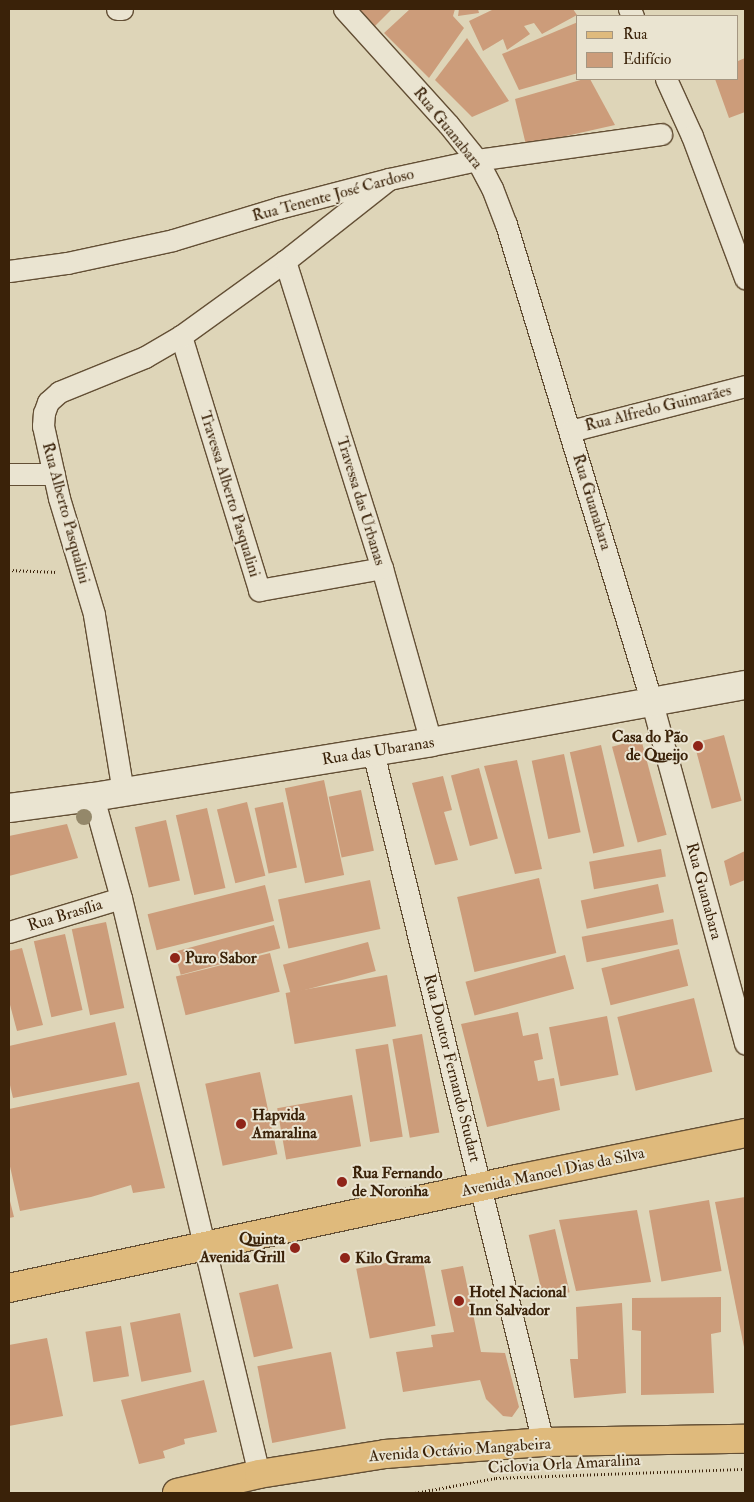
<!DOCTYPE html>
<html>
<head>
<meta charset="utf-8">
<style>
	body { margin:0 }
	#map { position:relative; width:754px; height:1502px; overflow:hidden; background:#ded5b8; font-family:"IM FELL Double Pica",serif }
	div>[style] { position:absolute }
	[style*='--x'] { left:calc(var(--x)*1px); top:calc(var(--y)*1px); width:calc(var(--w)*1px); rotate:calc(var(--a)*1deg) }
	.building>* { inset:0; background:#cc9c7a; transform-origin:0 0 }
	.path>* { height:3px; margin-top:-1.5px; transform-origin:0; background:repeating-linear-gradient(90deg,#3a2209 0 1px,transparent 0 3.5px) }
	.roads { filter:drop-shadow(1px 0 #634f35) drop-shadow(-1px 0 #634f35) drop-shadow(0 1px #634f35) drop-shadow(0 -1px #634f35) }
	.minor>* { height:21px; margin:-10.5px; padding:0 10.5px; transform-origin:10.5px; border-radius:10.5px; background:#eae4d1 }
	.tertiary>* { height:28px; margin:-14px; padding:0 14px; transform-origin:14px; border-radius:14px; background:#eae4d1 }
	.primary>* { height:28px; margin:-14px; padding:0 14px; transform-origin:14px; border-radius:14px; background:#dfba7c }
	.trees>* { width:16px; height:16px; margin:-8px; border-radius:50%; background:#94886a }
	.dots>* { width:14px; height:14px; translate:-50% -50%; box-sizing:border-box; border:2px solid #eae4d1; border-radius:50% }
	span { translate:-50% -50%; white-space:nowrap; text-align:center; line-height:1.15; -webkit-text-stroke:4px #eae4d1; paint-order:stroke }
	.street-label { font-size:16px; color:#3a2209 }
	.poi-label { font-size:16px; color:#3a2209; font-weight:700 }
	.right { translate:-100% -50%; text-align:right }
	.left { translate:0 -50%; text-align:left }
	.frame { position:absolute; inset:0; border:10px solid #3a2209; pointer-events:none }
	.legend { position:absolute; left:576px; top:15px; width:162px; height:65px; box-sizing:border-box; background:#eae4d1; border:1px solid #a49681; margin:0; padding:6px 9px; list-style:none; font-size:15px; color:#3a2209 }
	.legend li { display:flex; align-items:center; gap:10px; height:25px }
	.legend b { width:25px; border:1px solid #a49681 }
</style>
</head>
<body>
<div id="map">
	<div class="building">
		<div style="clip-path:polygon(359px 9px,392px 9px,375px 26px)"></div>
		<div style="clip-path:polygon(410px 9px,455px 9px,453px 16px,464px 28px,429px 78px,384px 33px)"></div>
		<div style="clip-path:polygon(459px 9px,478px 9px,479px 13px,458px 16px)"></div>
		<div style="clip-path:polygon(494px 9px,573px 9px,577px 15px,542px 34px,534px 23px,524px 26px,530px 34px,507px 50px,503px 39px,483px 51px,469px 21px)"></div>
		<div style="clip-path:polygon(578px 22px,578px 73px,519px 90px,502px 54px)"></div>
		<div style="clip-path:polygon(467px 38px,509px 101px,472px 117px,435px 80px)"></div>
		<div style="clip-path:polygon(745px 58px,745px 112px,729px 118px,715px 79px,738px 79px,738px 61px)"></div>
		<div style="clip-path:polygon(584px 79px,590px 79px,615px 125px,526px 145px,515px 99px)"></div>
		<div style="left:724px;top:735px;width:68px;height:31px;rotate:75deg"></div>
		<div style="left:641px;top:739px;width:99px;height:30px;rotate:75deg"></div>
		<div style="left:601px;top:745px;width:104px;height:32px;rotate:77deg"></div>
		<div style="left:564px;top:754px;width:80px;height:33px;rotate:78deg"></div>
		<div style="clip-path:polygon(517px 760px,542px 869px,515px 874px,484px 766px)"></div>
		<div style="left:479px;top:768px;width:73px;height:29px;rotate:75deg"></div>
		<div style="clip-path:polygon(443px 776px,452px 810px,444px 812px,458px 860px,435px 865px,412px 783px)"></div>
		<div style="left:324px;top:780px;width:97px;height:40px;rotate:78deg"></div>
		<div style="left:361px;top:790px;width:62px;height:33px;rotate:78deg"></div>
		<div style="left:247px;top:802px;width:76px;height:31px;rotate:76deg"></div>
		<div style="left:283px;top:802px;width:67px;height:29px;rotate:78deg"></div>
		<div style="left:207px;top:808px;width:82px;height:32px;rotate:77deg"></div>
		<div style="left:166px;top:820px;width:62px;height:32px;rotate:77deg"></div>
		<div style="clip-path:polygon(67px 824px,78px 858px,9px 876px,9px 836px)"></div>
		<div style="left:661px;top:849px;width:28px;height:73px;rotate:80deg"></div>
		<div style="clip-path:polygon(745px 851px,745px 880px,730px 886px,724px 861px)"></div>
		<div style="left:539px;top:878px;width:77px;height:84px;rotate:77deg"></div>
		<div style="left:370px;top:880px;width:50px;height:94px;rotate:78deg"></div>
		<div style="left:658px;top:884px;width:29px;height:79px;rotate:78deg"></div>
		<div style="left:265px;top:885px;width:37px;height:121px;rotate:76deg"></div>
		<div style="left:673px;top:919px;width:26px;height:93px;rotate:79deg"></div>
		<div style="left:106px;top:922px;width:88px;height:35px;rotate:78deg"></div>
		<div style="left:274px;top:925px;width:24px;height:103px;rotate:75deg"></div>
		<div style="left:65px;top:934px;width:78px;height:32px;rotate:77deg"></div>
		<div style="left:368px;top:942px;width:30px;height:88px;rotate:75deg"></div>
		<div style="clip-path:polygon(22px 948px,43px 1025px,17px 1031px,9px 1001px,9px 951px)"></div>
		<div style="left:679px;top:949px;width:38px;height:80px;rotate:76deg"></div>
		<div style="left:270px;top:953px;width:40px;height:97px;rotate:76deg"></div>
		<div style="left:565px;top:955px;width:35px;height:103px;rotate:75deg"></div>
		<div style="left:387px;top:975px;width:52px;height:103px;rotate:80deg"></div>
		<div style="left:694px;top:998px;width:76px;height:79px;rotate:76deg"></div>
		<div style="clip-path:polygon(518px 1012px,523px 1036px,538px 1033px,543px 1059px,534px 1061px,538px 1081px,554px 1078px,560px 1110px,487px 1127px,461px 1024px)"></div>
		<div style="left:607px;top:1016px;width:60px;height:59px;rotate:79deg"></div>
		<div style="clip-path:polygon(115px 1022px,127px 1075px,13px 1098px,9px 1081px,9px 1046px)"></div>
		<div style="left:422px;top:1034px;width:100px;height:30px;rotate:80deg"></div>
		<div style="left:388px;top:1044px;width:94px;height:33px;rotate:81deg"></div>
		<div style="left:260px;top:1072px;width:84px;height:56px;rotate:78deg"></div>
		<div style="clip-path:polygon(139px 1082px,165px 1188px,133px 1193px,131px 1185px,91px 1197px,20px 1211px,9px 1162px,9px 1109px)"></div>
		<div style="left:352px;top:1095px;width:52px;height:76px;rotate:80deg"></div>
		<div style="clip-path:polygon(9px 1197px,14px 1217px,9px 1218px)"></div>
		<div style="clip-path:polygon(745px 1197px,745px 1347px,744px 1347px,715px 1202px)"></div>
		<div style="left:709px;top:1200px;width:72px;height:61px;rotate:80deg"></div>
		<div style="clip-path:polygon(637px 1210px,651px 1282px,576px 1291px,559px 1220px)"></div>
		<div style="left:555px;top:1229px;width:65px;height:27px;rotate:77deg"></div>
		<div style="left:422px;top:1256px;width:71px;height:67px;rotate:79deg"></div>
		<div style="clip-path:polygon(463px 1266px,481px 1352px,505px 1353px,519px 1407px,512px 1417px,503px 1416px,486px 1399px,480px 1380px,403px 1392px,396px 1352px,433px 1347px,431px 1335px,454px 1332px,441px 1270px)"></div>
		<div style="left:278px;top:1284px;width:66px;height:40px;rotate:77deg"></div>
		<div style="clip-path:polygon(721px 1297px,721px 1332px,711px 1334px,714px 1393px,641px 1395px,641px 1331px,632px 1330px,632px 1298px)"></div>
		<div style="clip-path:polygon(622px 1303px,626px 1393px,574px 1398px,570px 1359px,578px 1359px,576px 1307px)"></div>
		<div style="left:180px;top:1313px;width:60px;height:51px;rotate:79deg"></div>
		<div style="left:121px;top:1326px;width:51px;height:36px;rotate:81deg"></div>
		<div style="clip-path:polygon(47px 1338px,63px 1416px,9px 1426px,9px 1345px)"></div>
		<div style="left:331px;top:1352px;width:78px;height:75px;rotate:79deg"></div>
		<div style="clip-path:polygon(204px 1380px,217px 1432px,184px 1439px,185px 1444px,163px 1451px,165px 1458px,139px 1464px,121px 1400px)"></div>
	</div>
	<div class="path">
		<div style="--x:9;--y:570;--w:49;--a:2.3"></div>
		<div style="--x:415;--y:1493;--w:82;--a:-10.5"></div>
		<div style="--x:496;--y:1478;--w:249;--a:-2.1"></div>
	</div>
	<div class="roads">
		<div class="minor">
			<div style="--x:117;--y:9;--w:5;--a:0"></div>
			<div style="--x:344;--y:9;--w:155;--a:47.9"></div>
			<div style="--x:448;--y:124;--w:46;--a:51.1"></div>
			<div style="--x:477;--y:160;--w:32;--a:62"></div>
			<div style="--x:492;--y:188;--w:39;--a:69"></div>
			<div style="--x:506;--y:224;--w:501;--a:73.05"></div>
			<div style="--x:652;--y:703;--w:353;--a:74.7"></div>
			<div style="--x:629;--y:9;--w:8;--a:60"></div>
			<div style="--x:666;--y:79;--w:63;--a:65.5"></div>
			<div style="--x:692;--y:136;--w:152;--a:69.5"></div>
			<div style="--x:285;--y:261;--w:322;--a:72.5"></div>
			<div style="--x:382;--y:568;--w:181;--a:74.3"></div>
			<div style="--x:9;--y:271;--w:59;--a:-7.9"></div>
			<div style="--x:67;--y:263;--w:108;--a:-12.2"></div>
			<div style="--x:173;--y:240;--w:110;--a:-16.9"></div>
			<div style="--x:278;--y:208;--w:115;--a:-14.6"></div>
			<div style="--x:389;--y:179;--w:90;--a:-12.2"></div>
			<div style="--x:477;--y:160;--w:186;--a:-8"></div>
			<div style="--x:181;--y:336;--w:266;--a:72.9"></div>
			<div style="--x:259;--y:590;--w:125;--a:-10.1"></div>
			<div style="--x:570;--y:431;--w:181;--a:-14.4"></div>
			<div style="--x:9;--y:474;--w:45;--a:0"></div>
			<div style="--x:373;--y:752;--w:711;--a:76.16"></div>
			<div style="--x:123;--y:792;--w:180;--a:-99.3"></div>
			<div style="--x:94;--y:614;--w:121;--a:-106.8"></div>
			<div style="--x:59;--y:498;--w:74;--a:-102.5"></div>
			<div style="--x:43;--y:426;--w:13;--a:-86"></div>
			<div style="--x:44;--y:413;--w:12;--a:-70"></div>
			<div style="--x:48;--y:402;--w:15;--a:-42"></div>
			<div style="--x:59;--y:392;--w:93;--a:-22.1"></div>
			<div style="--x:145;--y:357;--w:42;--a:-30.3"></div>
			<div style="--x:181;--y:336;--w:128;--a:-35.8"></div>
			<div style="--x:285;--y:261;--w:132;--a:-38.3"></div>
			<div style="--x:93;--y:797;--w:105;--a:74.5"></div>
			<div style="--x:121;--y:898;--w:592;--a:76.53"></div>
			<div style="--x:9;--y:932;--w:117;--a:-16.9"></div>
		</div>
		<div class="tertiary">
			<div style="--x:9;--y:808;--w:85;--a:-7.5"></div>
			<div style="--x:93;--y:797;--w:342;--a:-9.2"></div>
			<div style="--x:431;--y:742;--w:319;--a:-10.3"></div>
		</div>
		<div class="primary">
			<div style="--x:9;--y:1288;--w:520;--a:-12.11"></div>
			<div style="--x:517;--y:1179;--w:233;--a:-11.4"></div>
			<div style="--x:177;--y:1493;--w:84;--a:-13"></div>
			<div style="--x:259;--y:1474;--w:128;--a:-9"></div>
			<div style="--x:385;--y:1454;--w:158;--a:-4.3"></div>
			<div style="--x:543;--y:1442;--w:202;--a:-0.9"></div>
		</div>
	</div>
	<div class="trees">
		<div style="left:84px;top:817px"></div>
	</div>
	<div class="dots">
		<div style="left:698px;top:746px;background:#8f2418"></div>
		<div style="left:175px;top:958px;background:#8f2418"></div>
		<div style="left:241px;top:1124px;background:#8f2418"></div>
		<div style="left:342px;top:1182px;background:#8f2418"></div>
		<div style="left:295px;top:1248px;background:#8f2418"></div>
		<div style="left:345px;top:1258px;background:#8f2418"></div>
		<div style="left:459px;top:1301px;background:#8f2418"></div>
	</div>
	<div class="street-label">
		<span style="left:448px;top:128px;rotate:51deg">Rua Guanabara</span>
		<span style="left:333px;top:195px;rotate:-15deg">Rua Tenente José Cardoso</span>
		<span style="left:658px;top:408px;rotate:-14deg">Rua Alfredo Guimarães</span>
		<span style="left:230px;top:494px;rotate:73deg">Travessa Alberto Pasqualini</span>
		<span style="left:361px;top:501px;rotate:73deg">Travessa das Urbanas</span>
		<span style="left:592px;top:502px;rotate:73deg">Rua Guanabara</span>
		<span style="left:66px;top:513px;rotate:75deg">Rua Alberto Pasqualini</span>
		<span style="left:378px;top:751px;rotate:-9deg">Rua das Ubaranas</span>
		<span style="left:704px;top:891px;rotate:75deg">Rua Guanabara</span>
		<span style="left:65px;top:915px;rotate:-17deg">Rua Brasília</span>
		<span style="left:452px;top:1068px;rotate:76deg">Rua Doutor Fernando Studart</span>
		<span style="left:553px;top:1172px;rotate:-12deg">Avenida Manoel Dias da Silva</span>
		<span style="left:460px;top:1450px;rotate:-4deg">Avenida Octávio Mangabeira</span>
		<span style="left:564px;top:1464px;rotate:-3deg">Ciclovia Orla Amaralina</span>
	</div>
	<div class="poi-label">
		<span class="right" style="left:688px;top:746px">Casa do Pão<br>de Queijo</span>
		<span class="left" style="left:185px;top:958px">Puro Sabor</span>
		<span class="left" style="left:252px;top:1124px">Hapvida<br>Amaralina</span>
		<span class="left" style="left:352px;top:1182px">Rua Fernando<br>de Noronha</span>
		<span class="right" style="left:285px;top:1248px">Quinta<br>Avenida Grill</span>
		<span class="left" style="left:355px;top:1258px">Kilo Grama</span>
		<span class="left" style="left:469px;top:1301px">Hotel Nacional<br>Inn Salvador</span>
	</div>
	<div class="frame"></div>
	<ul class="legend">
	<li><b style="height:6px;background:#dfba7c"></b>Rua</li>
	<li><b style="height:14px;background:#cc9c7a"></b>Edifício</li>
	</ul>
</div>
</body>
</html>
